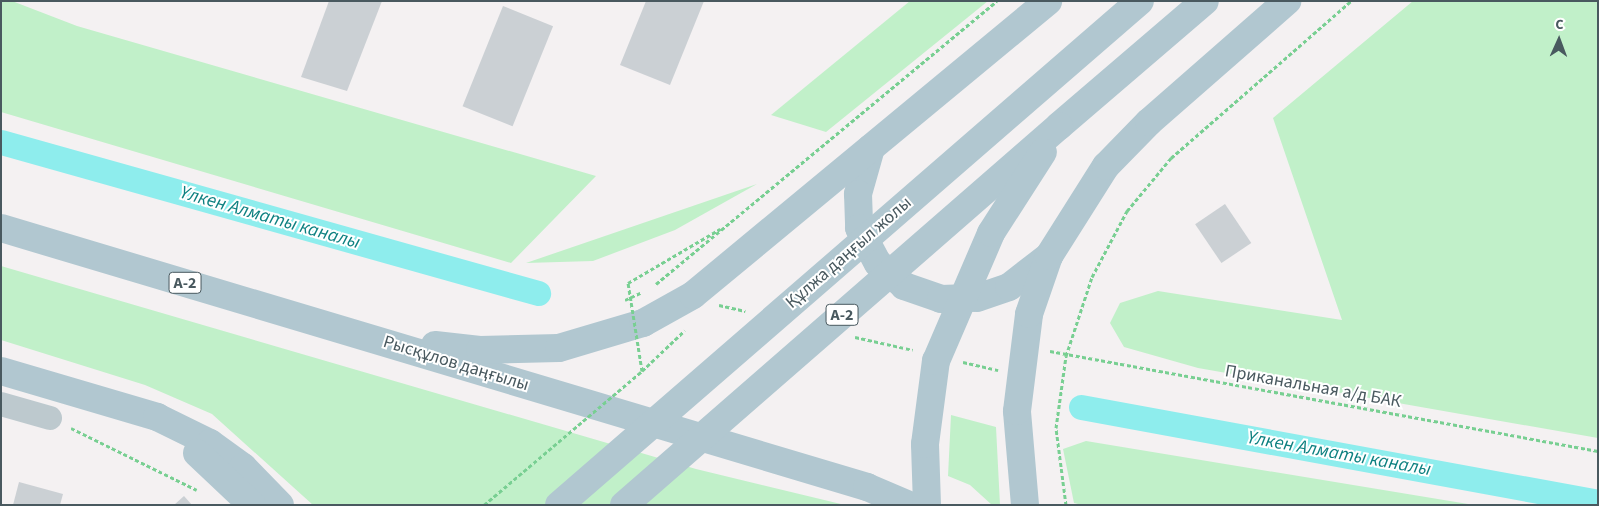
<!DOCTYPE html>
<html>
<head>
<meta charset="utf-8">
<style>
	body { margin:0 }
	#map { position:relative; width:1599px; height:506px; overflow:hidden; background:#f4f1f2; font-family:"Source Sans 3",sans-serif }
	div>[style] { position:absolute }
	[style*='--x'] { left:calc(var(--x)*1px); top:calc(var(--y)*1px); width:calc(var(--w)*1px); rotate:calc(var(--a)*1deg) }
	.green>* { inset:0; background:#c1f0c9 }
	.canal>* { height:25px; margin:-12.5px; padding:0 12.5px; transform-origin:12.5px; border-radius:12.5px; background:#8eeded }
	.building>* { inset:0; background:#cbd0d4; transform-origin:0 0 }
	.path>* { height:3px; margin-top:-1.5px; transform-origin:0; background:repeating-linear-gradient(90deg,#78cf92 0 4px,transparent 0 6.5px) }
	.minor>* { height:24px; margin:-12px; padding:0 12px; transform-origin:12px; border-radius:12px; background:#bdc9ce }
	.primary>* { height:28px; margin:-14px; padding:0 14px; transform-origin:14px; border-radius:14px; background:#b1c7d0 }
	.path-bridge>* { height:3px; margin-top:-1.5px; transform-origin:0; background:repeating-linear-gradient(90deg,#78cf92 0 4px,transparent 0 6.5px) }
	.primary-bridge>* { height:28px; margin:-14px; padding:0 14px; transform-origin:14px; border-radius:14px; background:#b1c7d0 }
	span { translate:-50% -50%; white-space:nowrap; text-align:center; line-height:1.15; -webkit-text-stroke:4px #fff; paint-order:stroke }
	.shield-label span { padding:1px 4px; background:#fff; border:1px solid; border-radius:4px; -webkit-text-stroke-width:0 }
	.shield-label { font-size:16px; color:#49595f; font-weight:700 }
	.street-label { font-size:18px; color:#49595f }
	.water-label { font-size:19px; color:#0d8080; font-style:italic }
	.frame { position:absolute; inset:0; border:2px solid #49595f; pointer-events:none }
	.north { position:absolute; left:1534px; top:15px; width:50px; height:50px; -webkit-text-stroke:4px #fff; paint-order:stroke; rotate:2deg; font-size:14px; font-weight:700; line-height:20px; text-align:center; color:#49595f }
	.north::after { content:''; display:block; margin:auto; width:18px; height:22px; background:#49595f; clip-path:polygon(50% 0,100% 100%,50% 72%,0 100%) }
</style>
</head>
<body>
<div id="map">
	<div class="green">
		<div style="clip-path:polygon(1px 1px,12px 1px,77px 26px,596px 176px,511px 263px,1px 112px)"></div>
		<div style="clip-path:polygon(910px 1px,988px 1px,826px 132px,771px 115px)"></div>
		<div style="clip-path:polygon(1413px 1px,1598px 1px,1598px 438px,1198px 368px,1124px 347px,1110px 323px,1120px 303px,1158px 291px,1342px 320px,1273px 118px)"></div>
		<div style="clip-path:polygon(757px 184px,675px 230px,593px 261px,526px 263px)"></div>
		<div style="clip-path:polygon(1px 266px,696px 469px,845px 505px,313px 505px,212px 414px,145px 385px,1px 340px)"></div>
		<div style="clip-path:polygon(951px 415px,996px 427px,1000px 505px,992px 505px,970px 485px,948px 476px)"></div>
		<div style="clip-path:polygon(1086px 441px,1468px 504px,1471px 505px,1082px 505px,1074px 503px,1063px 449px)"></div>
	</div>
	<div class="canal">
		<div style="--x:1;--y:142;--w:558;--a:15.71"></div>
		<div style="--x:1081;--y:407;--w:526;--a:10.41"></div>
	</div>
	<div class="building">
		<div style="clip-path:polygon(329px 1px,382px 1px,347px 91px,301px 77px)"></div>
		<div style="clip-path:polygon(646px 1px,704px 1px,670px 85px,620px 65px)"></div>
		<div style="left:503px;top:6px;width:54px;height:108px;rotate:22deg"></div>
		<div style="left:1225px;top:204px;width:47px;height:36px;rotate:56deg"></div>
		<div style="clip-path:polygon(19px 482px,63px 494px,60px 505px,13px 505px)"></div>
		<div style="clip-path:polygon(184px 496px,192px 505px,174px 505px)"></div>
	</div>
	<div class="path">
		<div style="--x:628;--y:283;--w:107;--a:-30.4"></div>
		<div style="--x:656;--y:284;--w:443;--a:-39.7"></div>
		<div style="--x:625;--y:300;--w:17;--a:-25"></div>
		<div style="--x:719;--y:305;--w:27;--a:13"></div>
		<div style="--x:855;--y:337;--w:59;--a:12.6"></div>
		<div style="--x:1050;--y:351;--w:557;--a:10.34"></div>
		<div style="--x:963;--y:362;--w:36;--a:13"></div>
		<div style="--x:642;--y:371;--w:59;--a:-43.6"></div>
		<div style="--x:71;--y:428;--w:140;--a:26.2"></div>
		<div style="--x:1066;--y:505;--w:78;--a:-97.4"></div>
		<div style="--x:1056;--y:428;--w:73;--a:-82.1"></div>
		<div style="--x:1066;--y:356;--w:83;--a:-71.8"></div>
		<div style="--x:1092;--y:277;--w:75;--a:-62.1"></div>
		<div style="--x:1127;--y:211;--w:69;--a:-50.3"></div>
		<div style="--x:1171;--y:158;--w:239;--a:-41.1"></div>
	</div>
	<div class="minor">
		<div style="--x:1;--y:404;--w:51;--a:15.9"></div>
	</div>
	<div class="primary">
		<div style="--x:1059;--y:126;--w:192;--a:-40.6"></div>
		<div style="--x:871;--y:148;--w:48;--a:105.8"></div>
		<div style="--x:858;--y:194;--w:34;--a:88"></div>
		<div style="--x:859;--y:228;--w:40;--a:62"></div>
		<div style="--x:878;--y:263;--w:35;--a:41"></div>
		<div style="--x:904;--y:286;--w:39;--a:19"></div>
		<div style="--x:941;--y:299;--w:36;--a:-2"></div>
		<div style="--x:977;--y:298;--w:34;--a:-19"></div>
		<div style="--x:1009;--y:287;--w:51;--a:-37.8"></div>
		<div style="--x:1;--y:228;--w:904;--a:16.65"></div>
		<div style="--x:867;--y:487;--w:46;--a:23.2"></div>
		<div style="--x:435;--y:345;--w:45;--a:6.3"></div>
		<div style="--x:480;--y:350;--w:79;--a:-1.5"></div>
		<div style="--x:559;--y:348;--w:88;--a:-16.6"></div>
		<div style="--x:643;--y:323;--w:57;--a:-29.2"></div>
		<div style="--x:693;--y:295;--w:461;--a:-39.6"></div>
		<div style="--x:1;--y:371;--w:163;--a:16.4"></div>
		<div style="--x:157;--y:417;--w:59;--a:26.1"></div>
		<div style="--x:210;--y:443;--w:41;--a:36"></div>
		<div style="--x:243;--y:467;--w:53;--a:45.8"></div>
		<div style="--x:197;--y:453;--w:76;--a:43.4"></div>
		<div style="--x:1025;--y:505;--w:94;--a:-94.9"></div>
		<div style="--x:1017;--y:411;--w:98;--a:-82.9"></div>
		<div style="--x:1029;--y:314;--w:61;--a:-71"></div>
		<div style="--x:1049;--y:256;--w:107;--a:-57.7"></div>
		<div style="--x:1106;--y:166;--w:62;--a:-45.7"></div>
		<div style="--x:1149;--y:122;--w:184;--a:-41.2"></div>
	</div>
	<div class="path-bridge">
		<div style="--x:484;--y:505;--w:207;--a:-40.3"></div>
		<div style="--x:642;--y:371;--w:89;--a:-99"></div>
	</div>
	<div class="primary-bridge">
		<div style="--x:559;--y:505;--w:769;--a:-40.94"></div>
		<div style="--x:624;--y:505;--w:577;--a:-41.06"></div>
		<div style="--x:927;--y:505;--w:61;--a:-91.9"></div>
		<div style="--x:925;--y:444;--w:84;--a:-82.5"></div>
		<div style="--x:936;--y:361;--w:139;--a:-66.7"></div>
		<div style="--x:991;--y:233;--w:96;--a:-57.3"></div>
	</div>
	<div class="shield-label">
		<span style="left:185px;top:283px">A-2</span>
		<span style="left:842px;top:315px">A-2</span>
	</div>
	<div class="street-label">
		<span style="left:849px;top:253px;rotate:-41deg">Құлжа даңғыл жолы</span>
		<span style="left:456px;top:364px;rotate:17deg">Рысқұлов даңғылы</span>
		<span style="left:1313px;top:387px;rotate:10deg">Приканальная а/д БАК</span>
	</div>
	<div class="water-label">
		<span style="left:270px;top:218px;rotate:16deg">Үлкен Алматы каналы</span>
		<span style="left:1339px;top:454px;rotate:10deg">Үлкен Алматы каналы</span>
	</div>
	<div class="frame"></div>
	<div class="north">С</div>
</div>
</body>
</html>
